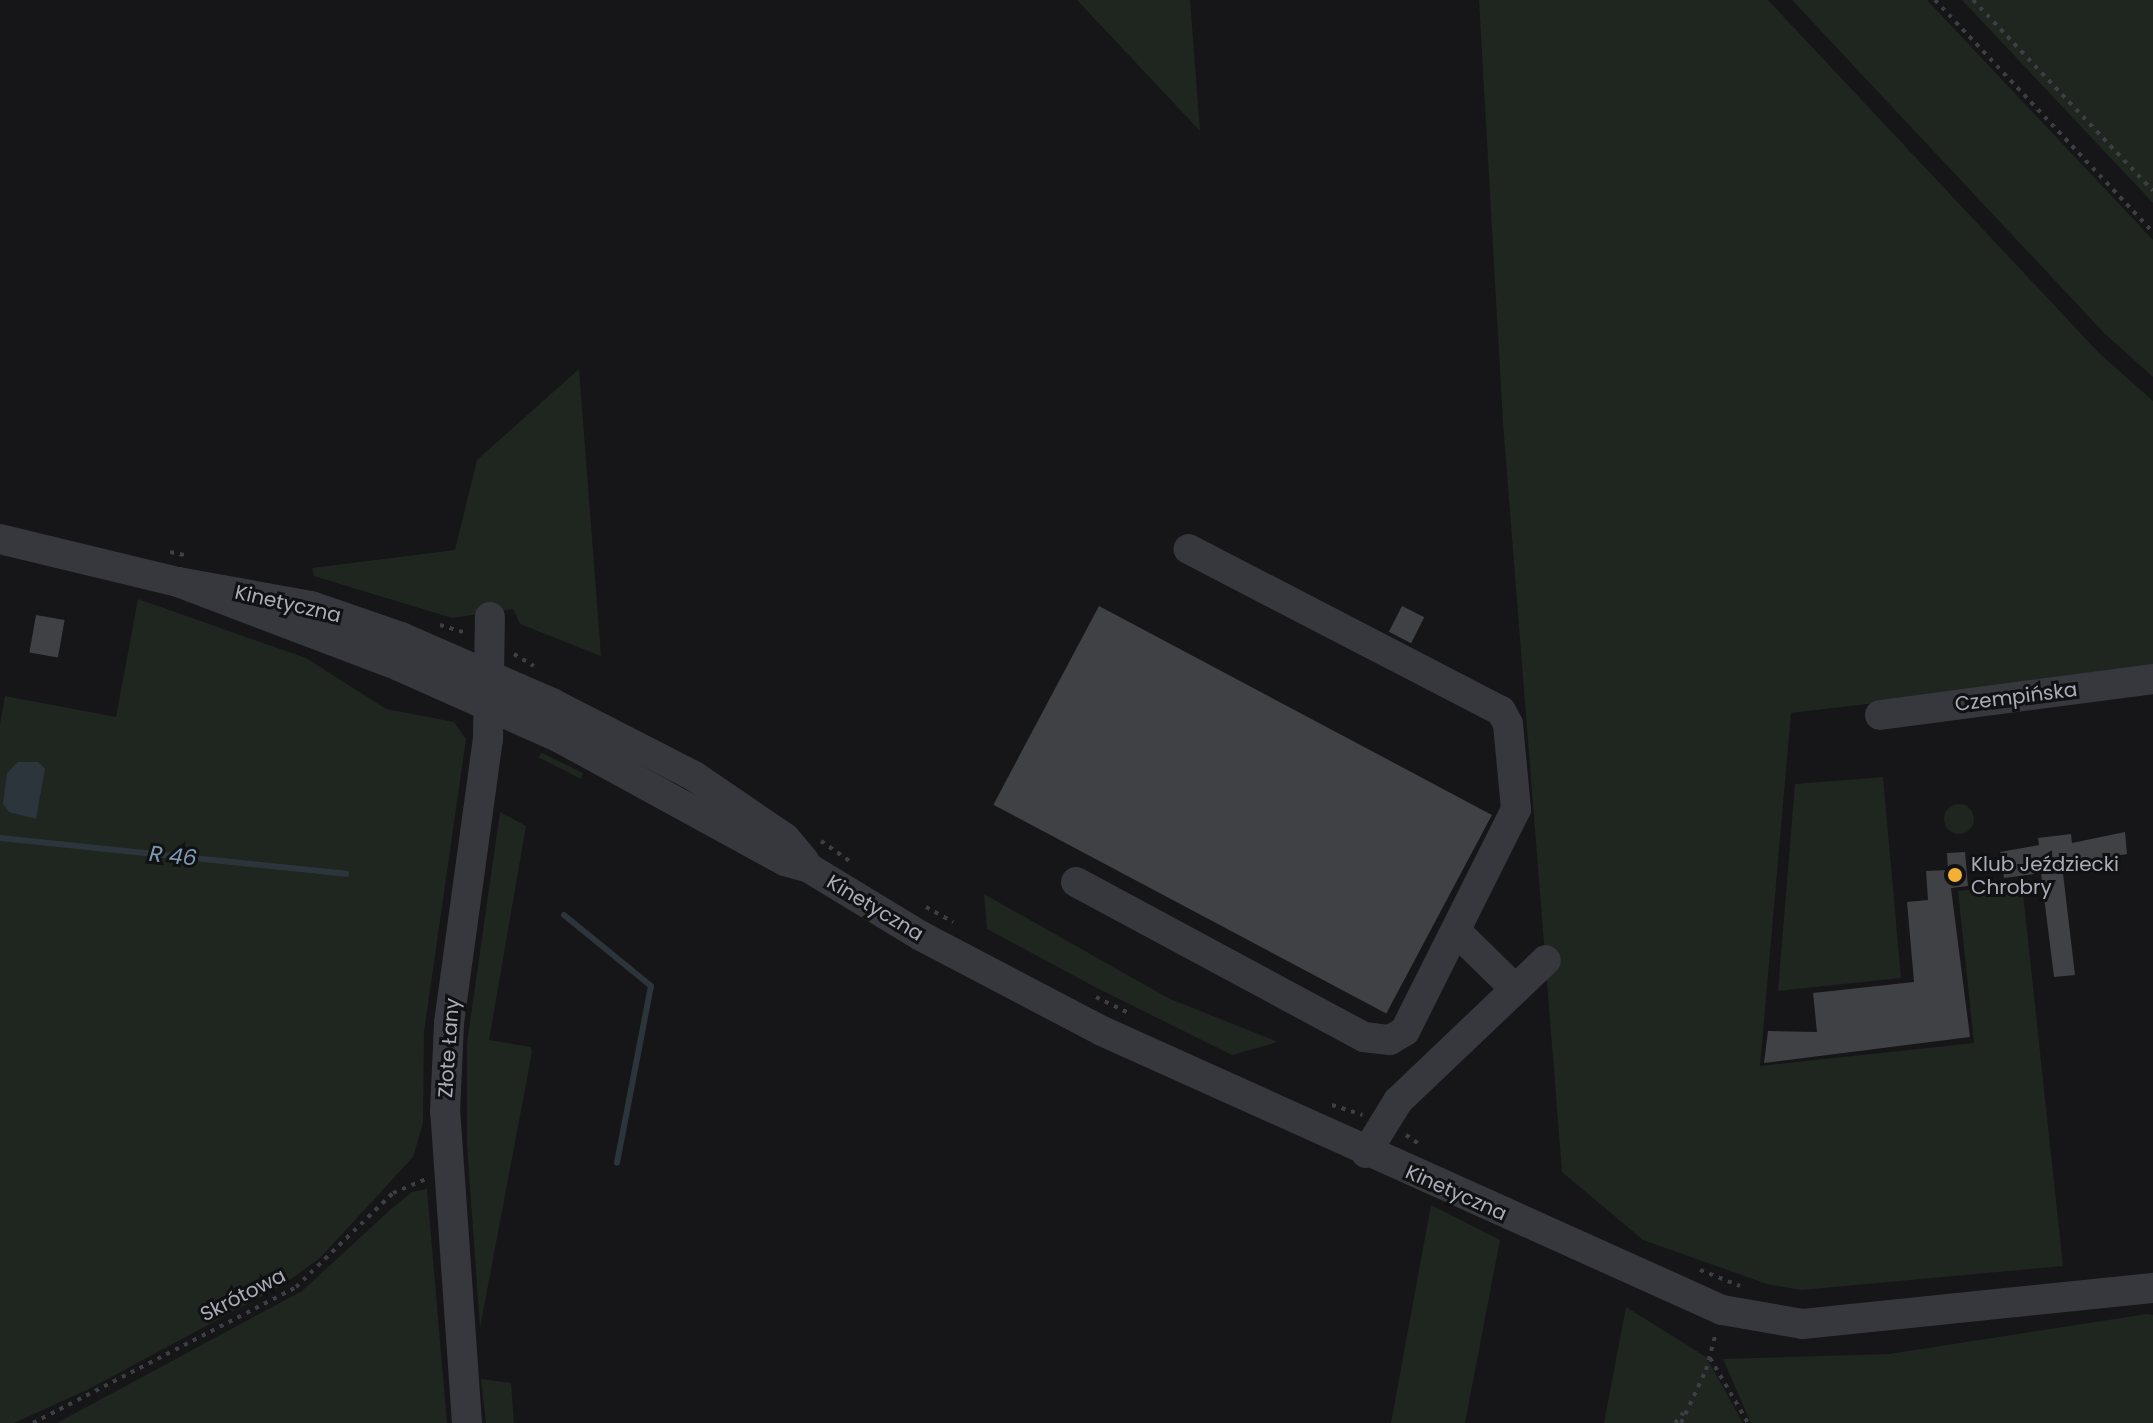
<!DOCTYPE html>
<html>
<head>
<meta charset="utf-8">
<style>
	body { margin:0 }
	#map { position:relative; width:2153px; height:1423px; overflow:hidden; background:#161618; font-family:Poppins,sans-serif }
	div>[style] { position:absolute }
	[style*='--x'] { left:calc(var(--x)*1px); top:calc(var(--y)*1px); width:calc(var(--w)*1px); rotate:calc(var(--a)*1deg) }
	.green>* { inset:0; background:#1e261f }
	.round { border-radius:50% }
	.water>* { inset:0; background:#2c353c }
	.stream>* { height:6px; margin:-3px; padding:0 3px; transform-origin:3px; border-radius:3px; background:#2c353c }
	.building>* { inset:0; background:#404145; transform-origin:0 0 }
	.path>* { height:4px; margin-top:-2px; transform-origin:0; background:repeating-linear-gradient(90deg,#3d3f44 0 4px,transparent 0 10px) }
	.minor>* { height:30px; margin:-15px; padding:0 15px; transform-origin:15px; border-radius:15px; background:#37383d }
	.dots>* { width:22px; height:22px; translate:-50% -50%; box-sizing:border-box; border:4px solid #111113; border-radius:50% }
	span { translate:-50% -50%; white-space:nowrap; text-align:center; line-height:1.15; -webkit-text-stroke:6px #111113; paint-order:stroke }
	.street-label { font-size:20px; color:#a8adb8 }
	.poi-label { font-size:20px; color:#a8adb8 }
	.left { translate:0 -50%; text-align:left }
	.water-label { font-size:22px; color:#7f9bb3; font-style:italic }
</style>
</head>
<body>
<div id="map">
	<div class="green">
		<div style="clip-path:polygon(1077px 0,1190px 0,1200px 131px)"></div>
		<div style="clip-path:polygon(1479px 0,1768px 0,2098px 352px,2153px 401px,2153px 670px,1791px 713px,1760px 1066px,1974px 1043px,1958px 891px,2022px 884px,2063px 1266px,1801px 1290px,1767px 1284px,1643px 1240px,1562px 1172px,1503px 423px)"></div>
		<div style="clip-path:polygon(1792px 0,1927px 0,2153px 240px,2153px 377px,2105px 334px)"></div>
		<div style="clip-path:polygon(1962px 0,2153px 0,2153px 203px)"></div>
		<div style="clip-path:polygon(579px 369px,601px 656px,520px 624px,513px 609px,452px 618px,314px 576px,312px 568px,455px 550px,477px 460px)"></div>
		<div style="clip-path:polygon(138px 599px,306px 658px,386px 709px,454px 722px,466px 739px,424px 1032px,423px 1123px,413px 1157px,320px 1258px,284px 1284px,89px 1389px,14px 1423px,0 1423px,0 724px,5px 696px,116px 717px)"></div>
		<div style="clip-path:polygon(542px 753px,583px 773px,581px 779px,538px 757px)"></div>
		<div style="clip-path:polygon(1883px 777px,1901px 978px,1778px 991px,1795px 784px)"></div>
		<div class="round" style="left:1944px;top:804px;width:30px;height:30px"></div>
		<div style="clip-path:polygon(500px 812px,526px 826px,489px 1040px,531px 1047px,532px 1052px,480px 1328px,467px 1144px,467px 1043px)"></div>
		<div style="clip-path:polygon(984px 894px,1168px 998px,1278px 1042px,1232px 1055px,1095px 987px,987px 929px)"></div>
		<div style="clip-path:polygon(427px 1189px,447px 1423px,57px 1423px,302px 1291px,390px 1210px,412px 1192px)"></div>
		<div style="clip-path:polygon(1431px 1205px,1500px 1240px,1465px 1423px,1391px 1423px)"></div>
		<div style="clip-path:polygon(1626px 1307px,1706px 1357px,1743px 1423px,1604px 1423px)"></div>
		<div style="clip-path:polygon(2147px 1314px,2153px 1315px,2153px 1423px,1751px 1423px,1723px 1359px,1889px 1354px)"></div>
		<div style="clip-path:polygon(481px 1379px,511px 1383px,514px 1423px,486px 1423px)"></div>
	</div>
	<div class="water">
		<div style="clip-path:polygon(18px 762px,38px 762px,45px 769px,36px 819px,9px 812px,3px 804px,7px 773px)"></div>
	</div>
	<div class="stream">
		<div style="--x:0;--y:838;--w:348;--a:5.9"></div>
		<div style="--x:564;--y:915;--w:112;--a:39.2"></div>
		<div style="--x:651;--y:986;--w:180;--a:100.9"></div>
	</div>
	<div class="building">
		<div style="left:1099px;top:606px;width:445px;height:225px;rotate:28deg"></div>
		<div style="left:1402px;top:606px;width:25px;height:29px;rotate:27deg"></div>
		<div style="left:36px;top:615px;width:29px;height:38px;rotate:10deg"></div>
		<div style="clip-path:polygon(2125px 832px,2127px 854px,2062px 865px,2075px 975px,2054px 977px,2041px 873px,2004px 878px,2000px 852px,2039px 845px,2038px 838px,2071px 834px,2072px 843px)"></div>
		<div style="clip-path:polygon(1965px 852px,1968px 886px,1951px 888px,1970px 1037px,1764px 1063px,1768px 1031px,1817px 1032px,1813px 993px,1914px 982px,1907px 902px,1928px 900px,1926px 871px,1948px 870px,1947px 853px)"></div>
	</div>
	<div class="path">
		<div style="--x:1935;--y:0;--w:318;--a:46.8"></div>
		<div style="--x:1973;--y:0;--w:262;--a:46.7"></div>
		<div style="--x:170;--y:552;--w:19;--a:12"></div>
		<div style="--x:440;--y:625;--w:27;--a:17"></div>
		<div style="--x:514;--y:654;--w:23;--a:31"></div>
		<div style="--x:821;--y:841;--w:35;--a:35"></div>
		<div style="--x:926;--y:907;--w:31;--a:29"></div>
		<div style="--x:1096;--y:997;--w:39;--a:26"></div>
		<div style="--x:1332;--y:1105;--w:32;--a:18"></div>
		<div style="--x:1406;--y:1135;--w:19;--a:35"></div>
		<div style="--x:1700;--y:1270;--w:43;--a:21.8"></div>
		<div style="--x:1710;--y:1358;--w:75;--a:59.7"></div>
		<div style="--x:33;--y:1423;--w:296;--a:-27.3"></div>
		<div style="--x:296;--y:1287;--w:135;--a:-44.1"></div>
		<div style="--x:393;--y:1193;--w:38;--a:-23"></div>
		<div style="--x:1675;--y:1423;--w:13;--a:-51"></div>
		<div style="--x:1681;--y:1423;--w:59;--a:-64.7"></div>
		<div style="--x:1706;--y:1370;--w:38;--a:-75"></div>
	</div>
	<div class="minor">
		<div style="--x:0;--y:539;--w:183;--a:13.6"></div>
		<div style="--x:178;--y:582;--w:135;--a:10.2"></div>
		<div style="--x:311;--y:606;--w:95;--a:19"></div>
		<div style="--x:401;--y:637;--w:165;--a:23.6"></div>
		<div style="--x:552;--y:703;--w:160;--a:27.2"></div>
		<div style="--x:694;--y:776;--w:110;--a:34.3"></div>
		<div style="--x:785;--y:838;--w:30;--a:50"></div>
		<div style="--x:178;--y:582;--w:236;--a:20.8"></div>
		<div style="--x:399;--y:666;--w:176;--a:24.1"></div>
		<div style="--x:560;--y:738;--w:256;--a:28.7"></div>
		<div style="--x:785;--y:861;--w:25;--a:16"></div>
		<div style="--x:809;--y:868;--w:131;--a:31.3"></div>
		<div style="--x:921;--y:936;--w:204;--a:27.7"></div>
		<div style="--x:1102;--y:1031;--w:680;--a:24.23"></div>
		<div style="--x:1722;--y:1310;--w:82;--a:9.8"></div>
		<div style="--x:1803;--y:1324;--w:352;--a:-5.9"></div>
		<div style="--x:1880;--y:715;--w:275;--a:-7.5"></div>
		<div style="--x:1076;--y:882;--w:327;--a:28.3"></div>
		<div style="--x:1364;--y:1037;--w:26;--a:7"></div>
		<div style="--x:1390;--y:1040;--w:17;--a:-31"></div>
		<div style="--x:1405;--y:1031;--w:248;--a:-63.4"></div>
		<div style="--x:1516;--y:809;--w:85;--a:-95.4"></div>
		<div style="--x:1508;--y:724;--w:15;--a:-118"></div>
		<div style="--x:1501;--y:711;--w:352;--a:-152.6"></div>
		<div style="--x:1456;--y:931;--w:83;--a:44.5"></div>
		<div style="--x:1366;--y:1153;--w:61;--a:-58.4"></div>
		<div style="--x:1398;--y:1101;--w:204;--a:-43.6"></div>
		<div style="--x:467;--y:1423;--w:312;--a:-94"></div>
		<div style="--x:445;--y:1112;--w:89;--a:-87.4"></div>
		<div style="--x:449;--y:1023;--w:286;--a:-82.2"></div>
		<div style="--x:488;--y:740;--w:123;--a:-89.1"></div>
	</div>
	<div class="dots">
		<div style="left:1955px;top:875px;background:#f2b134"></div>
	</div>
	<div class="street-label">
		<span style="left:288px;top:604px;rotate:13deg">Kinetyczna</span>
		<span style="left:2016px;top:697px;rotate:-7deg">Czempińska</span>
		<span style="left:875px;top:908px;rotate:31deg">Kinetyczna</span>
		<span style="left:449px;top:1048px;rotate:-86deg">Złote Łany</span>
		<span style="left:1456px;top:1193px;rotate:24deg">Kinetyczna</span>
		<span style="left:243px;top:1295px;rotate:-27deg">Skrótowa</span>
	</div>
	<div class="poi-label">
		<span class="left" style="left:1971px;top:876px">Klub Jeździecki<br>Chrobry</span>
	</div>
	<div class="water-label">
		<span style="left:173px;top:856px;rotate:6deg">R 46</span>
	</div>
</div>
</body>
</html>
